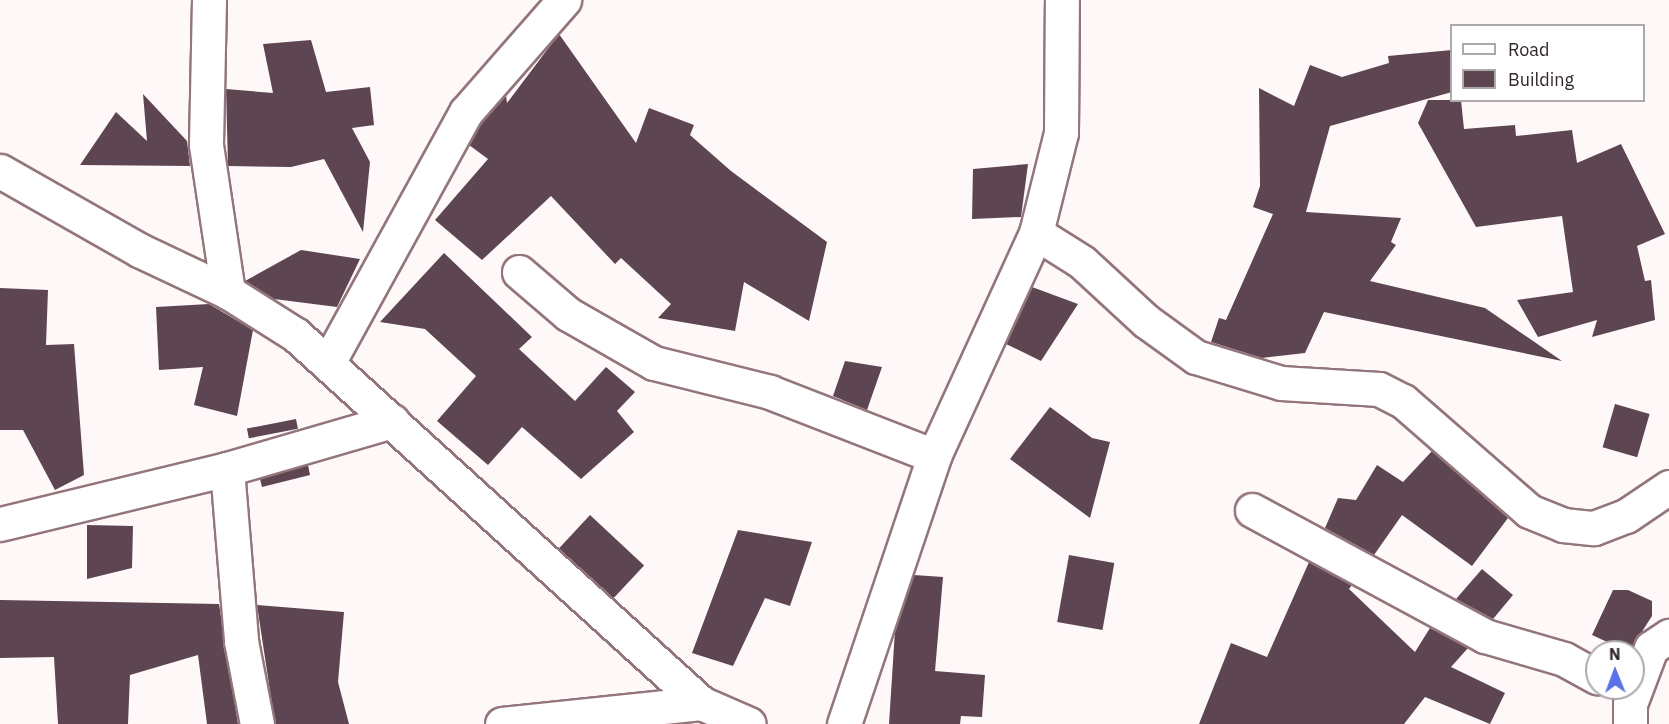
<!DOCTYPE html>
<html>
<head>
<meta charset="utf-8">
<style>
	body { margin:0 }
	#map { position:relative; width:1669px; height:724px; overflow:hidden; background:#fff8f9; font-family:"IBM Plex Sans",sans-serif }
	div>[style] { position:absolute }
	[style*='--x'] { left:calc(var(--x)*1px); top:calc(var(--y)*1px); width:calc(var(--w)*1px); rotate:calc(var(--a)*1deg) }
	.building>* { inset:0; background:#5d4651; transform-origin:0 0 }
	.roads { filter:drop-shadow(2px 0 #93767b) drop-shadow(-2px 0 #93767b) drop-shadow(0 2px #93767b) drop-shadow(0 -2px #93767b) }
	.minor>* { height:33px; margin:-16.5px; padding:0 16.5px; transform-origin:16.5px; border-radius:16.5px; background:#fff }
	span { translate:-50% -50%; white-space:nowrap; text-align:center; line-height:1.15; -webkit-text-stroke:6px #fff; paint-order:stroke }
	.legend { position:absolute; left:1450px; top:24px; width:195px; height:78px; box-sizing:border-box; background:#fff; border:2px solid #ada9a9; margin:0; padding:8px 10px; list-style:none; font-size:18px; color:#322729 }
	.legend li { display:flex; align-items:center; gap:12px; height:30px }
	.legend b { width:30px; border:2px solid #ada9a9 }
	.north { position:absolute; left:1585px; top:640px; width:60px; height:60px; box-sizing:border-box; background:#fff; border:2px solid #ada9a9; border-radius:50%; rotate:359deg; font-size:16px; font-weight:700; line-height:24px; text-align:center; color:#322729 }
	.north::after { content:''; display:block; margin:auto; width:21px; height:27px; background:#5b71e8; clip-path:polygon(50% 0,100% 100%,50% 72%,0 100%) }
</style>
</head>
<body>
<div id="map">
	<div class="building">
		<div style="clip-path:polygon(559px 34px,636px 143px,649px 108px,694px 125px,690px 135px,731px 171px,827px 242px,809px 321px,744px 282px,735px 331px,658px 318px,671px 304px,621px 258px,615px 264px,551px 196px,482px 260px,435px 220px,488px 159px,469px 145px,481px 123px,506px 95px,507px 103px)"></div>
		<div style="clip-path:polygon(311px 40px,326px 92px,370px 87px,374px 125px,352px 128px,370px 162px,363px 232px,324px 159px,291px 167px,228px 166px,226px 89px,273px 93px,263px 44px)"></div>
		<div style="clip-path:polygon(1452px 50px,1452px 92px,1330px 126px,1306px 212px,1401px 218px,1391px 242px,1396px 245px,1370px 281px,1485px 308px,1562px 361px,1324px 312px,1305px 353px,1262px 358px,1211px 342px,1219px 318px,1226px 320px,1273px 214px,1253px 207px,1260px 186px,1259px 88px,1294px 106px,1310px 65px,1342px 77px,1389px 63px,1388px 56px)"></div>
		<div style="clip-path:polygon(143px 94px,187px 141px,190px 166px,80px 165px,116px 112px,147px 141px)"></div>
		<div style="clip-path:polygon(1428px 100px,1461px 100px,1464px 129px,1515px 125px,1516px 136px,1572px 130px,1577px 163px,1621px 144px,1665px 234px,1637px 246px,1645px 281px,1651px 280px,1655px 320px,1592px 337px,1597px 320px,1538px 337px,1517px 300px,1573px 292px,1562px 216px,1476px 227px,1418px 123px)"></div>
		<div style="clip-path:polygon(1028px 164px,1021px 217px,972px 219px,973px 169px)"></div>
		<div style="clip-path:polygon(301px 250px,360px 259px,337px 307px,274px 299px,245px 281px)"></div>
		<div style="clip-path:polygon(444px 253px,532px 337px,519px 349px,575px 401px,606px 367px,635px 392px,617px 411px,634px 432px,581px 479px,522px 427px,488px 465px,437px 421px,476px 376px,425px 329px,380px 322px)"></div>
		<div style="clip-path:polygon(1032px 287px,1078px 304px,1041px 361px,1006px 344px)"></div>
		<div style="clip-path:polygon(0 288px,48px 290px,46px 345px,74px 344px,84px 475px,55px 490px,23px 430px,0 430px)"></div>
		<div style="clip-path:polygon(209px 304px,253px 330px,237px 416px,194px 405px,203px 367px,159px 370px,156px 307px)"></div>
		<div style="clip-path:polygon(845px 361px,882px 367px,867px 410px,833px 396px)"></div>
		<div style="left:1615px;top:404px;width:36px;height:45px;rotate:16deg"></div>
		<div style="clip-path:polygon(1050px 407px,1092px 438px,1110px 442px,1090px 518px,1010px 459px)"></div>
		<div style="left:296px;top:419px;width:10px;height:50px;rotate:79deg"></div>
		<div style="clip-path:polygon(1432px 451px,1508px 518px,1472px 566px,1402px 515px,1374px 555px,1325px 528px,1338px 498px,1356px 500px,1377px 465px,1403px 482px)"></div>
		<div style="clip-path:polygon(308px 465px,310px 475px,262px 487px,260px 479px)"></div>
		<div style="left:590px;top:515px;width:74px;height:46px;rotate:43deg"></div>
		<div style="clip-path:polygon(87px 525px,133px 526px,132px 568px,87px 579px)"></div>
		<div style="clip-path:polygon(738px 530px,812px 542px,790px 606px,765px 598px,733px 666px,692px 653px)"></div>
		<div style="left:1069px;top:555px;width:46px;height:68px;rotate:10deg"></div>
		<div style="clip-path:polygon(1309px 562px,1352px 585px,1349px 589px,1415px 652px,1430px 628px,1468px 648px,1451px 667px,1505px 693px,1490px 724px,1425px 697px,1404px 724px,1199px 724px,1231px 643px,1267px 657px)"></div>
		<div style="clip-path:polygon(1482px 569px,1513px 595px,1493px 619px,1456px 599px)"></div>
		<div style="clip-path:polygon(914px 575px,943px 577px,935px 671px,985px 675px,982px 717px,961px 716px,960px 724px,889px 724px,895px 630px)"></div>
		<div style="clip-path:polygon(1613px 590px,1628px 590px,1652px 601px,1652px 616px,1629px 652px,1592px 635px)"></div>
		<div style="clip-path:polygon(0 600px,219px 604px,238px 724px,207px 724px,198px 655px,130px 675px,128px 724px,58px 724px,54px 657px,0 658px)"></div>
		<div style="clip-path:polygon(257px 605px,344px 612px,338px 682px,349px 724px,275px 724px)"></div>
	</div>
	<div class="roads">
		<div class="minor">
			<div style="--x:209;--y:0;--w:145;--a:91.2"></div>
			<div style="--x:206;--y:145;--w:149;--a:81.5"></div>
			<div style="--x:0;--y:171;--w:160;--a:29.6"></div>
			<div style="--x:139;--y:250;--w:98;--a:25.3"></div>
			<div style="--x:228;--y:292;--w:80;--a:32.3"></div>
			<div style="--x:296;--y:335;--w:547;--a:42.26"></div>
			<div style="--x:701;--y:703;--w:52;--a:23.6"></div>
			<div style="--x:1036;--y:233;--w:54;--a:32.2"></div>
			<div style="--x:1082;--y:262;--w:87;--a:42.7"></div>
			<div style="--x:1146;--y:321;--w:62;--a:35.8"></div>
			<div style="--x:1196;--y:357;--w:89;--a:17"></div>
			<div style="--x:1281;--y:383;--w:98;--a:3.5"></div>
			<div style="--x:1379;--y:389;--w:27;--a:27"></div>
			<div style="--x:1403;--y:401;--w:167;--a:41.1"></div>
			<div style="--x:1529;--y:511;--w:37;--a:22"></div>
			<div style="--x:1563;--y:525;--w:31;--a:6"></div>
			<div style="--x:1594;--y:528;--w:34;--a:-21"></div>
			<div style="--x:1626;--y:516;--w:52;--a:-34"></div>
			<div style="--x:519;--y:272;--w:65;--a:40.6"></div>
			<div style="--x:568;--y:314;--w:99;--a:29.7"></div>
			<div style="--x:654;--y:363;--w:120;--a:14"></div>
			<div style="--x:770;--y:392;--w:176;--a:21.3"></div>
			<div style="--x:329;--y:361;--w:284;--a:-61.2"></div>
			<div style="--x:466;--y:112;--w:149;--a:-48.8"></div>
			<div style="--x:227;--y:469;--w:173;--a:85.3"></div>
			<div style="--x:241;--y:641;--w:85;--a:79.1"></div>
			<div style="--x:1252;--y:510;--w:265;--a:28.4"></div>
			<div style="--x:1485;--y:636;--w:82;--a:16.2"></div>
			<div style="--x:1564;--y:659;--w:38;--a:29"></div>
			<div style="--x:0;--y:524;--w:234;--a:-13.6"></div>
			<div style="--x:227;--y:469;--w:172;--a:-16.2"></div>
			<div style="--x:502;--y:724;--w:200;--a:-6"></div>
			<div style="--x:844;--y:724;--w:283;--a:-71.4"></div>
			<div style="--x:934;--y:456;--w:245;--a:-65.4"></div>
			<div style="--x:1036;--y:233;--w:103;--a:-76"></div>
			<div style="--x:1061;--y:133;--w:133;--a:-89.6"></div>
			<div style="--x:1630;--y:724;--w:20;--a:-90"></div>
			<div style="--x:1630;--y:704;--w:60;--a:-69.4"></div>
			<div style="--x:1651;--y:648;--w:22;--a:-34"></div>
		</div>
	</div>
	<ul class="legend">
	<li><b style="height:8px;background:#fff"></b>Road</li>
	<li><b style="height:16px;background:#5d4651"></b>Building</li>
	</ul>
	<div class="north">N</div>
</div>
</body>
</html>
